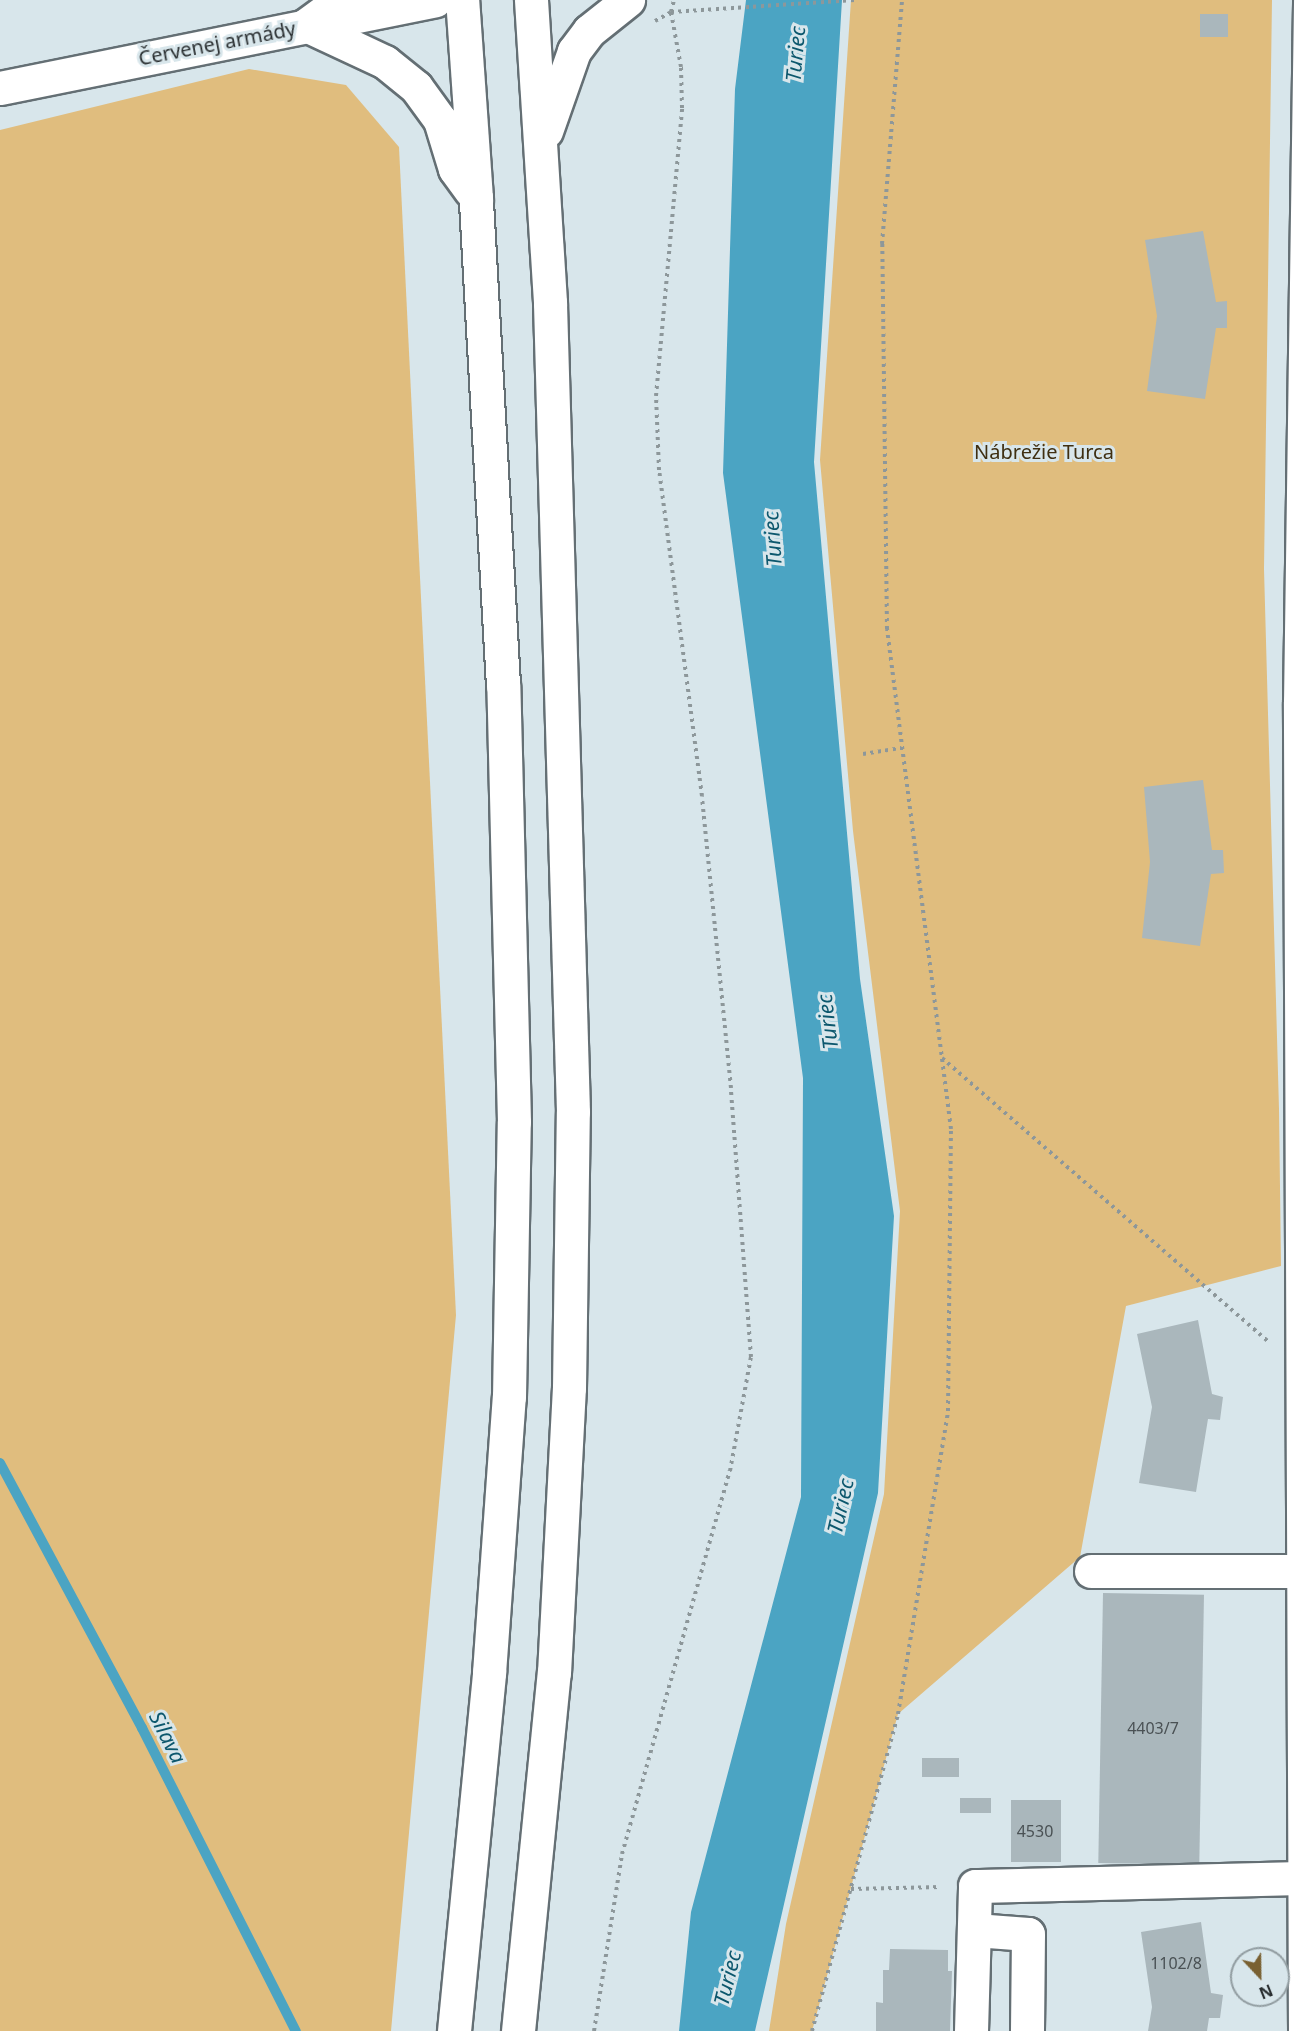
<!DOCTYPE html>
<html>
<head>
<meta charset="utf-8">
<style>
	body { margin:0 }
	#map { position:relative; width:1314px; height:2031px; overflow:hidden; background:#d8e6eb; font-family:"Noto Sans",sans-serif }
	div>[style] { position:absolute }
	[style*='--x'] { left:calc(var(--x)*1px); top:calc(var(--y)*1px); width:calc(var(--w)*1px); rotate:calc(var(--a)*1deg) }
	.green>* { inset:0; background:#e0bd7e }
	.water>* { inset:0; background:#4ba4c3 }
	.stream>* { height:10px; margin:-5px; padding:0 5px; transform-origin:5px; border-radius:5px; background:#4ba4c3 }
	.building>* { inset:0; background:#aab7bc; transform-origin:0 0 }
	.path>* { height:4px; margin-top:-2px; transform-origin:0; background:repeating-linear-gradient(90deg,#8d979a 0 3px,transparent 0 7.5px) }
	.roads { filter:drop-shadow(2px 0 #646f74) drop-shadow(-2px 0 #646f74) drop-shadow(0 2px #646f74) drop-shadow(0 -2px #646f74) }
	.minor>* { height:33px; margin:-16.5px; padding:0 16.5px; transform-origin:16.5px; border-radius:16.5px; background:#fff }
	.major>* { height:33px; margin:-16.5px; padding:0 16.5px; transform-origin:16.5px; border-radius:16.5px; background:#fff }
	span { translate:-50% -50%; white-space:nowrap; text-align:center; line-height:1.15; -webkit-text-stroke:6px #d8e6eb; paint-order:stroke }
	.number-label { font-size:16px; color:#4a5154 }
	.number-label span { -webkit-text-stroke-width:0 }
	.street-label { font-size:20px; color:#2a2f31 }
	.park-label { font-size:20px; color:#3f2f11 }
	.water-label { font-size:21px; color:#0c576d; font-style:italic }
	.north { position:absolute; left:1230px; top:1947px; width:60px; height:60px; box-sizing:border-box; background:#d8e6eb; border:2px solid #929da1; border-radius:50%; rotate:158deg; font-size:16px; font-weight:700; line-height:24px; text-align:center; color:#2a2f31 }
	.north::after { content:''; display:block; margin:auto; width:21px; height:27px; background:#796031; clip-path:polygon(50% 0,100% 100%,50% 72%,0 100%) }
</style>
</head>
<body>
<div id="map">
	<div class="green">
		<div style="clip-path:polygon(851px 0,1272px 0,1264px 569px,1279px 1109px,1281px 1266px,1126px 1306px,1080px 1557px,898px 1714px,812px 2031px,769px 2031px,786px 1924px,884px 1494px,900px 1211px,853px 831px,820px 460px)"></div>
		<div style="clip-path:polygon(249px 69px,346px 85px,399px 147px,456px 1315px,391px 2031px,0 2031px,0 130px)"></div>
	</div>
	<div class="water">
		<div style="clip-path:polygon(746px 0,842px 0,814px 462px,860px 979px,894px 1216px,878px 1493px,755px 2031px,679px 2031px,691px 1912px,801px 1497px,803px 1078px,723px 473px,735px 89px)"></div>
	</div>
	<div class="stream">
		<div style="--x:0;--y:1463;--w:301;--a:61.8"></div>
		<div style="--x:142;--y:1728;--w:340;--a:63.1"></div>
	</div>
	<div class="building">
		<div style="left:1200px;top:14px;width:28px;height:23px"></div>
		<div style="clip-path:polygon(1203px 231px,1216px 302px,1227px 301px,1227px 328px,1216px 328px,1205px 399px,1147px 391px,1157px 316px,1145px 240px)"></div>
		<div style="clip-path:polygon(1203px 780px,1212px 850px,1223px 850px,1224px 873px,1211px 874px,1200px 946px,1142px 938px,1150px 862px,1144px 787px)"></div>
		<div style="clip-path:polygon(1198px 1320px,1212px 1394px,1223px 1397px,1220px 1420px,1208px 1419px,1196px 1492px,1139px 1483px,1152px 1407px,1137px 1334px)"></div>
		<div style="left:1103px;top:1593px;width:101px;height:270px;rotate:1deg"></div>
		<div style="left:959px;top:1758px;width:19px;height:37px;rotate:90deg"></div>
		<div style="left:960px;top:1798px;width:31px;height:15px"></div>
		<div style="left:1011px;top:1800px;width:50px;height:62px"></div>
		<div style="clip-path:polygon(1201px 1922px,1211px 1993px,1223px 1995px,1220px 2018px,1209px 2018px,1207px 2031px,1148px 2031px,1152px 2007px,1141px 1932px)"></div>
		<div style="clip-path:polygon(890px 1949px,948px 1950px,948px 1971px,952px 1971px,950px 2031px,876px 2031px,876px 2002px,883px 2003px,883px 1970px,889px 1970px)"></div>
	</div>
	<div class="path">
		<div style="--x:655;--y:21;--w:18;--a:-29"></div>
		<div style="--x:671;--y:12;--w:184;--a:-3.7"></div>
		<div style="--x:863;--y:754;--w:39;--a:-9"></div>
		<div style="--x:942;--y:1058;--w:433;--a:41"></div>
		<div style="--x:851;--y:1889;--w:90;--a:-1.3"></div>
		<div style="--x:594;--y:2031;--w:179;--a:-81"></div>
		<div style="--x:622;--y:1854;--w:398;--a:-74.3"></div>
		<div style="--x:730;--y:1471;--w:116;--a:-79.6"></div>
		<div style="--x:751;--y:1357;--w:270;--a:-94.3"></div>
		<div style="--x:731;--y:1088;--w:293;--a:-95.7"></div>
		<div style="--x:702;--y:796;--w:329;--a:-97.5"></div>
		<div style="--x:659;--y:470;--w:74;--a:-92.3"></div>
		<div style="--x:656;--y:396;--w:289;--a:-84.8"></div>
		<div style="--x:682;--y:108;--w:41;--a:-91.4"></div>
		<div style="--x:681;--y:67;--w:56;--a:-100.3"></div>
		<div style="--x:671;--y:12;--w:12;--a:-76"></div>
		<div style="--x:812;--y:2031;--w:328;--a:-74.8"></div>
		<div style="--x:898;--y:1714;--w:307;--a:-80.6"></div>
		<div style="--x:948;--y:1411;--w:282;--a:-89.4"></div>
		<div style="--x:951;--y:1129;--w:504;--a:-97.29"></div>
		<div style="--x:887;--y:629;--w:385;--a:-90.7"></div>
		<div style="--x:882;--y:244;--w:245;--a:-85.3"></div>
	</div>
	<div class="roads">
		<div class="minor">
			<div style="--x:0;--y:88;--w:444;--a:-11.4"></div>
			<div style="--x:1091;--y:1571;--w:213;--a:0"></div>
			<div style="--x:975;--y:1930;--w:53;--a:4.3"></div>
			<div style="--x:1028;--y:1934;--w:97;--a:90.6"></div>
			<div style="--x:971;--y:2031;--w:145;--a:-88.4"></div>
			<div style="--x:975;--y:1886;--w:339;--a:-1.4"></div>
			<div style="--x:1305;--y:2031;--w:1329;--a:-90.22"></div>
			<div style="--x:1300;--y:702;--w:702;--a:-89.18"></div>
		</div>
		<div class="major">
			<div style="--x:340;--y:0;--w:42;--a:143.7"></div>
			<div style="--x:306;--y:25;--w:87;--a:25.1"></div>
			<div style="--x:385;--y:62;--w:40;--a:39"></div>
			<div style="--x:416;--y:87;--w:41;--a:54"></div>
			<div style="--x:440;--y:120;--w:51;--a:73"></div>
			<div style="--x:455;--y:169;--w:27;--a:54"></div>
			<div style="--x:546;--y:131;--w:85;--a:-70.7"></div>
			<div style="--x:574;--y:51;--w:25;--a:-53"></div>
			<div style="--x:589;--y:31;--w:50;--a:-38.5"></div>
			<div style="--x:454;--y:2031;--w:360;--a:-84.4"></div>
			<div style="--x:489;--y:1673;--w:277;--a:-85.9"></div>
			<div style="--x:509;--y:1397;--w:275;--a:-89"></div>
			<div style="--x:514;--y:1122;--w:437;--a:-91.4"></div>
			<div style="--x:503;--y:685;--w:488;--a:-93.2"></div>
			<div style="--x:476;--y:198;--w:198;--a:-94"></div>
			<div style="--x:518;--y:2031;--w:360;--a:-84.3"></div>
			<div style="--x:554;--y:1673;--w:285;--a:-87"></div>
			<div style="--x:569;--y:1388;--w:276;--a:-89.2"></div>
			<div style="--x:573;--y:1112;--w:810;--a:-91.63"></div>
			<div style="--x:550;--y:302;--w:303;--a:-93.6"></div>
		</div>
	</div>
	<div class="number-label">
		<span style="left:1153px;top:1728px">4403/7</span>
		<span style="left:1035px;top:1831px">4530</span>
		<span style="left:1176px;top:1963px">1102/8</span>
	</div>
	<div class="street-label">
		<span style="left:217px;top:43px;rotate:-11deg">Červenej armády</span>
	</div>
	<div class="park-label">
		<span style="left:1044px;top:451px">Nábrežie Turca</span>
	</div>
	<div class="water-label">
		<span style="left:795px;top:54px;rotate:-85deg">Turiec</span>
		<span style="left:772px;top:539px;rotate:-94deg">Turiec</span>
		<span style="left:827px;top:1022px;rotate:-97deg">Turiec</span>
		<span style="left:840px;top:1506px;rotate:-77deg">Turiec</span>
		<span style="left:168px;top:1737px;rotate:63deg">Silava</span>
		<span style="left:727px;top:1978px;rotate:-76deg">Turiec</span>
	</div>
	<div class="north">N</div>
</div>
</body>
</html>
